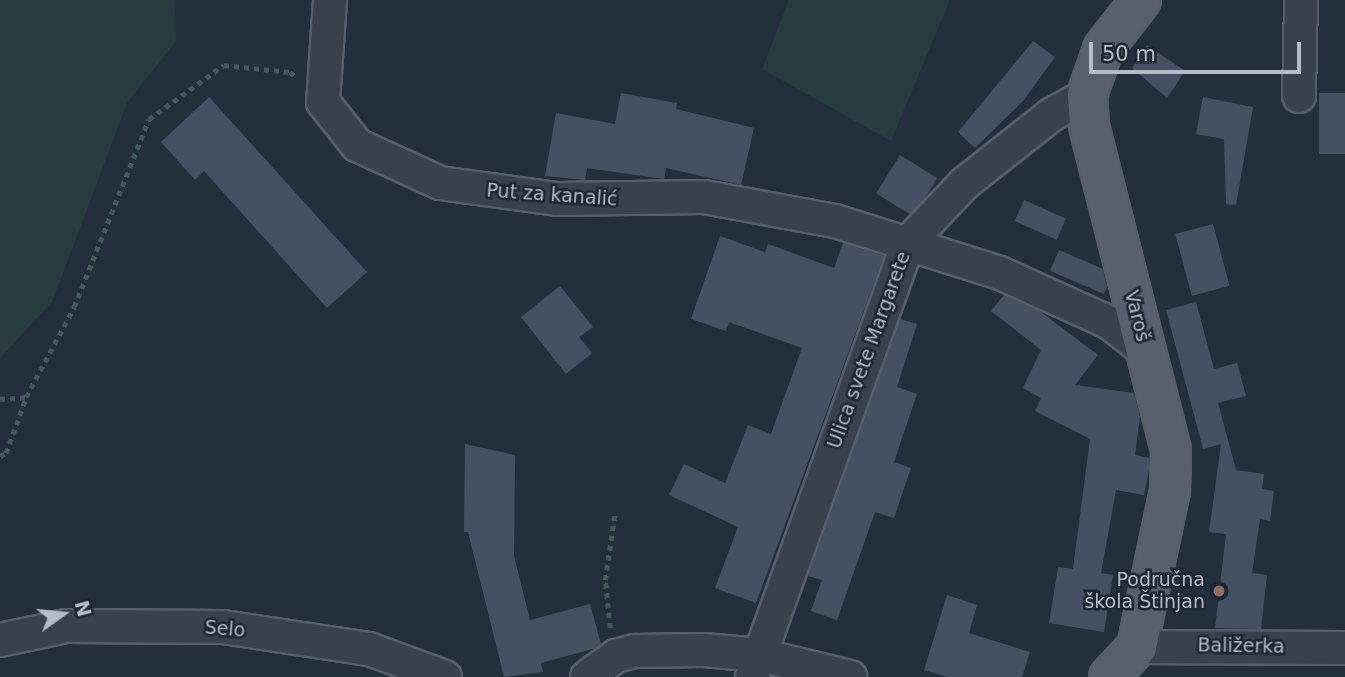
<!DOCTYPE html>
<html>
<head>
<meta charset="utf-8">
<style>
	body { margin:0 }
	#map { position:relative; width:1345px; height:677px; overflow:hidden; background:#242f3e; font-family:"DejaVu Sans",sans-serif }
	div>[style] { position:absolute }
	[style*='--x'] { left:calc(var(--x)*1px); top:calc(var(--y)*1px); width:calc(var(--w)*1px); rotate:calc(var(--a)*1deg) }
	.green>* { inset:0; background:#263c3f }
	.building>* { inset:0; background:#455162; transform-origin:0 0 }
	.path>* { height:4.5px; margin-top:-2.25px; transform-origin:0; background:repeating-linear-gradient(90deg,#44595c 0 5px,transparent 0 10px) }
	.roads { filter:drop-shadow(2px 0 #565f6c) drop-shadow(-2px 0 #565f6c) drop-shadow(0 2px #565f6c) drop-shadow(0 -2px #565f6c) }
	.minor>* { height:32px; margin:-16px; padding:0 16px; transform-origin:16px; border-radius:16px; background:#38414e }
	.major>* { height:38px; margin:-19px; padding:0 19px; transform-origin:19px; border-radius:19px; background:#56606e }
	.dots>* { width:19px; height:19px; translate:-50% -50%; box-sizing:border-box; border:4px solid #1d2633; border-radius:50% }
	span { translate:-50% -50%; white-space:nowrap; text-align:center; line-height:1.15; -webkit-text-stroke:5px #1d2633; paint-order:stroke }
	.street-label { font-size:19px; color:#b4bcc9 }
	.poi-label { font-size:19px; color:#b4bcc9 }
	.right { translate:-100% -50%; text-align:right }
	.north { position:absolute; left:28px; top:579px; width:70px; height:70px; -webkit-text-stroke:5px #1d2633; paint-order:stroke; rotate:75deg; font-size:19px; font-weight:700; line-height:28px; text-align:center; color:#b4bcc9 }
	.north::after { content:''; display:block; margin:auto; width:24px; height:32px; background:#b4bcc9; clip-path:polygon(50% 0,100% 100%,50% 72%,0 100%) }
	.scale { position:absolute; left:1089px; top:42px; width:212px; height:32px; box-sizing:border-box; border:4px solid #b4bcc9; border-top:0; padding-left:9px; font-size:21px; line-height:24px; white-space:nowrap; color:#b4bcc9; -webkit-text-stroke:5px #1d2633; paint-order:stroke }
</style>
</head>
<body>
<div id="map">
	<div class="green">
		<div style="clip-path:polygon(0 0,174px 0,176px 41px,127px 103px,52px 302px,0 358px)"></div>
		<div style="clip-path:polygon(789px 0,950px 0,891px 141px,762px 69px)"></div>
	</div>
	<div class="building">
		<div style="clip-path:polygon(1033px 41px,1055px 57px,1024px 100px,975px 148px,958px 132px)"></div>
		<div style="clip-path:polygon(1147px 45px,1185px 71px,1167px 98px,1132px 68px)"></div>
		<div style="clip-path:polygon(621px 93px,677px 103px,676px 109px,754px 128px,741px 185px,666px 168px,664px 179px,587px 168px,585px 180px,545px 176px,556px 113px,615px 124px)"></div>
		<div style="left:1319px;top:93px;width:26px;height:61px"></div>
		<div style="clip-path:polygon(209px 97px,367px 272px,327px 308px,204px 171px,195px 180px,161px 142px)"></div>
		<div style="clip-path:polygon(1203px 97px,1253px 107px,1236px 205px,1226px 204px,1224px 139px,1196px 134px)"></div>
		<div style="left:900px;top:155px;width:44px;height:45px;rotate:32deg"></div>
		<div style="left:1024px;top:200px;width:46px;height:23px;rotate:24deg"></div>
		<div style="left:1213px;top:224px;width:64px;height:39px;rotate:75deg"></div>
		<div style="clip-path:polygon(720px 236px,765px 252px,768px 244px,834px 268px,843px 243px,884px 256px,756px 603px,715px 588px,738px 527px,669px 495px,684px 464px,725px 483px,748px 425px,771px 434px,802px 348px,729px 322px,726px 331px,691px 319px)"></div>
		<div style="clip-path:polygon(1059px 250px,1103px 269px,1107px 287px,1104px 294px,1050px 271px)"></div>
		<div style="clip-path:polygon(560px 286px,593px 327px,579px 337px,592px 353px,566px 374px,521px 317px)"></div>
		<div style="clip-path:polygon(1004px 295px,1041px 312px,1098px 355px,1075px 385px,1134px 393px,1140px 416px,1135px 455px,1149px 458px,1149px 470px,1144px 495px,1116px 490px,1101px 573px,1113px 575px,1104px 632px,1049px 623px,1058px 567px,1073px 569px,1090px 439px,1035px 411px,1041px 398px,1023px 388px,1041px 350px,991px 311px)"></div>
		<div style="clip-path:polygon(1196px 302px,1214px 369px,1237px 363px,1246px 396px,1218px 403px,1236px 470px,1264px 474px,1262px 489px,1274px 491px,1270px 521px,1260px 519px,1252px 573px,1267px 575px,1261px 629px,1215px 628px,1226px 534px,1209px 532px,1221px 444px,1203px 449px,1166px 310px)"></div>
		<div style="clip-path:polygon(900px 319px,917px 324px,897px 387px,917px 394px,894px 462px,911px 468px,894px 518px,875px 512px,837px 620px,811px 611px,822px 580px,808px 576px)"></div>
		<div style="clip-path:polygon(465px 444px,515px 455px,514px 556px,530px 620px,590px 604px,601px 644px,596px 648px,541px 663px,543px 672px,504px 677px,468px 532px,464px 532px)"></div>
		<div style="clip-path:polygon(947px 595px,977px 605px,969px 633px,1030px 652px,1022px 677px,948px 677px,924px 670px)"></div>
	</div>
	<div class="path">
		<div style="--x:0;--y:399;--w:26;--a:-4"></div>
		<div style="--x:0;--y:456;--w:7;--a:-27"></div>
		<div style="--x:6;--y:453;--w:59;--a:-70.3"></div>
		<div style="--x:26;--y:397;--w:102;--a:-61.9"></div>
		<div style="--x:74;--y:307;--w:202;--a:-68.3"></div>
		<div style="--x:149;--y:119;--w:92;--a:-35.8"></div>
		<div style="--x:224;--y:65;--w:66;--a:6.1"></div>
		<div style="--x:290;--y:72;--w:9;--a:41"></div>
		<div style="--x:610;--y:628;--w:48;--a:-95.9"></div>
		<div style="--x:605;--y:580;--w:69;--a:-81.6"></div>
	</div>
	<div class="roads">
		<div class="minor">
			<div style="--x:330;--y:0;--w:102;--a:93.9"></div>
			<div style="--x:323;--y:102;--w:55;--a:51.7"></div>
			<div style="--x:357;--y:145;--w:91;--a:24.6"></div>
			<div style="--x:440;--y:183;--w:118;--a:7.8"></div>
			<div style="--x:557;--y:199;--w:147;--a:-0.8"></div>
			<div style="--x:704;--y:197;--w:133;--a:10.4"></div>
			<div style="--x:835;--y:221;--w:173;--a:17.5"></div>
			<div style="--x:1000;--y:273;--w:121;--a:24.4"></div>
			<div style="--x:1110;--y:323;--w:46;--a:37.9"></div>
			<div style="--x:1299;--y:96;--w:96;--a:-88.8"></div>
			<div style="--x:0;--y:640;--w:67;--a:-12"></div>
			<div style="--x:66;--y:626;--w:157;--a:0.4"></div>
			<div style="--x:223;--y:627;--w:148;--a:8.6"></div>
			<div style="--x:369;--y:649;--w:81;--a:20.2"></div>
			<div style="--x:1137;--y:647;--w:208;--a:0.3"></div>
			<div style="--x:587;--y:677;--w:36;--a:-36"></div>
			<div style="--x:616;--y:656;--w:20;--a:-15"></div>
			<div style="--x:635;--y:651;--w:69;--a:-0.8"></div>
			<div style="--x:704;--y:650;--w:56;--a:5.1"></div>
			<div style="--x:760;--y:655;--w:93;--a:13.7"></div>
			<div style="--x:752;--y:677;--w:461;--a:-70.2"></div>
			<div style="--x:908;--y:243;--w:83;--a:-46.5"></div>
			<div style="--x:965;--y:183;--w:110;--a:-38.3"></div>
			<div style="--x:1051;--y:115;--w:41;--a:-29.1"></div>
		</div>
		<div class="major">
			<div style="--x:1109;--y:677;--w:41;--a:-47"></div>
			<div style="--x:1137;--y:647;--w:159;--a:-78.1"></div>
			<div style="--x:1170;--y:491;--w:41;--a:-88.6"></div>
			<div style="--x:1171;--y:450;--w:335;--a:-104.2"></div>
			<div style="--x:1089;--y:125;--w:30;--a:-94"></div>
			<div style="--x:1087;--y:95;--w:49;--a:-70.8"></div>
			<div style="--x:1103;--y:49;--w:62;--a:-52.2"></div>
		</div>
	</div>
	<div class="dots">
		<div style="left:1219px;top:591px;background:#8d6e63"></div>
	</div>
	<div class="street-label">
		<span style="left:552px;top:195px;rotate:4deg">Put za kanalić</span>
		<span style="left:1137px;top:316px;rotate:76deg">Varoš</span>
		<span style="left:869px;top:350px;rotate:-70deg">Ulica svete Margarete</span>
		<span style="left:225px;top:629px;rotate:5deg">Selo</span>
		<span style="left:1241px;top:646px;rotate:1deg">Baližerka</span>
	</div>
	<div class="poi-label">
		<span class="right" style="left:1205px;top:591px">Područna<br>škola Štinjan</span>
	</div>
	<div class="north">N</div>
	<div class="scale">50 m</div>
</div>
</body>
</html>
